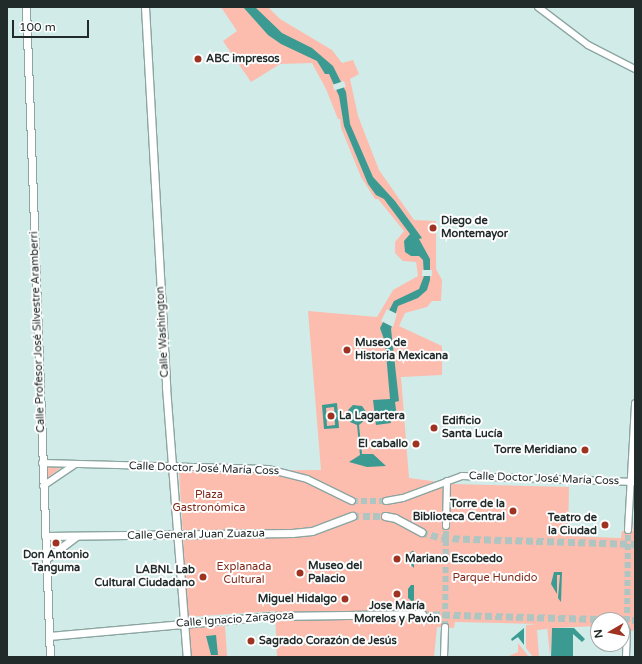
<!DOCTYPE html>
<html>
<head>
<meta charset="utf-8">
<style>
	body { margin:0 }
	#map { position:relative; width:642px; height:664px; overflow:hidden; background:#d1ece8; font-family:"Varela Round",sans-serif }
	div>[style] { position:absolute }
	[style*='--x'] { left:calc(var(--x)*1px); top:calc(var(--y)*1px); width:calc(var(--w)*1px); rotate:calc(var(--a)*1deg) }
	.green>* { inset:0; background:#fcbcae; transform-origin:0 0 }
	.water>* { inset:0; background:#3b9b92 }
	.pier>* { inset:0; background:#d1ece8; transform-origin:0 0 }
	.tertiary-tunnel>* { height:6px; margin-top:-3px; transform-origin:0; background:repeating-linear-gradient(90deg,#aec5c2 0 6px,transparent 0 9px) }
	.secondary-tunnel>* { height:7px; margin-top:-3.5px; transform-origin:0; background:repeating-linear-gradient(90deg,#aec5c2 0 7px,transparent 0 10.5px) }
	.roads { filter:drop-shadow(1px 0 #8ca5a1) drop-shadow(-1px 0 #8ca5a1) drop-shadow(0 1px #8ca5a1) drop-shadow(0 -1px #8ca5a1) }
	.tertiary>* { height:6px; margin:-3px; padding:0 3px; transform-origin:3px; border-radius:3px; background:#fff }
	.secondary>* { height:7px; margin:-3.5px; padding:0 3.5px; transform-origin:3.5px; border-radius:3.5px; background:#fff }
	.dots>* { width:11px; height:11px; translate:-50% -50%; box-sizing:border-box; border:2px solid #fff; border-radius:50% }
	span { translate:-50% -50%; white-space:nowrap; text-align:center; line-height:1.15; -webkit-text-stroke:4px #fff; paint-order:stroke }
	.poi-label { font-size:11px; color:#212b2a; font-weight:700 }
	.left { translate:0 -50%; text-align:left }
	.right { translate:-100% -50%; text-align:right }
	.street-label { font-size:11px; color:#212b2a }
	.park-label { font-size:11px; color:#7e2919 }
	.frame { position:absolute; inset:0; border:8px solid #212b2a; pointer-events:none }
	.north { position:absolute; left:590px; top:612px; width:40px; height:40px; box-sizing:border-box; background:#fff; border:1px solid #a6aaaa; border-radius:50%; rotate:261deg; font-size:11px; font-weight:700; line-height:16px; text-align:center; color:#212b2a }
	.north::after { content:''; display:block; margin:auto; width:14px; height:18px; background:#9d3320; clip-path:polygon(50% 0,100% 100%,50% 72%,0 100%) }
	.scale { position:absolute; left:12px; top:20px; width:77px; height:18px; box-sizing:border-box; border:2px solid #212b2a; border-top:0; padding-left:5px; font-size:12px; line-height:14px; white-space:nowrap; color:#212b2a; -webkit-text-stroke:3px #fff; paint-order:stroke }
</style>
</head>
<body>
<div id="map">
	<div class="green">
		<div style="clip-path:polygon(221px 7px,268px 7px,280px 19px,332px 50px,342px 63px,353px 60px,359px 74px,350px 79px,358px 116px,379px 170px,414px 220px,436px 221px,436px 269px,442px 280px,441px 301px,432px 301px,427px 307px,405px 313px,399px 326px,442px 346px,442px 375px,401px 377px,409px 478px,454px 484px,569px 487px,568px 536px,621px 538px,622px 531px,633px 531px,635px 507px,635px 627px,633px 631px,622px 631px,622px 620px,598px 620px,598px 626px,552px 628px,550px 657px,547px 625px,560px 625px,547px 625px,547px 629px,537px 630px,539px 657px,533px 657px,526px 648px,526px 625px,537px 624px,455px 622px,454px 628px,437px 627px,434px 657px,277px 657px,275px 611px,188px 617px,179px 471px,321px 470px,308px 311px,377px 317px,393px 290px,418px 276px,416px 262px,403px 261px,395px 253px,395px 242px,404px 231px,378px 199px,375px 199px,361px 177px,341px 128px,340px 119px,338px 119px,326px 89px,312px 63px,280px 64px,251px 82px,223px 41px,237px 31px)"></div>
		<div style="clip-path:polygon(46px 467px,62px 467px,46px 479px)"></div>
		<div style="left:225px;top:626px;width:31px;height:36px;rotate:86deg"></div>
		<div style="clip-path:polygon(518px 643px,529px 657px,507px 657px,518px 652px)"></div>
	</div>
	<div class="water">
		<div style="clip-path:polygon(243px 7px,255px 7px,282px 33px,312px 48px,333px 66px,346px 92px,350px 124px,373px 177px,395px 201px,422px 238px,419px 239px,430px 259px,430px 280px,427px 290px,418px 298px,398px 306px,391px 329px,399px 401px,395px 402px,397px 417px,390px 418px,391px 423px,376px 425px,373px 400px,390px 399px,385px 342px,380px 328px,394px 301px,419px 289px,424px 276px,423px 260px,419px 256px,411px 256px,405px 252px,404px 241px,410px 234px,384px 199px,376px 195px,368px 184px,344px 126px,339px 96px,329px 74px,325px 74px,317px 61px,281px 44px,268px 35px)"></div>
		<div style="clip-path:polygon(evenodd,337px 403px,339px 428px,324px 429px,322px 405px,337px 403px,334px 407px,335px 425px,327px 426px,326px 408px,334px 407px)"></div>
		<div style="clip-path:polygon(353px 405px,362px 406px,367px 413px,366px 419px,359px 425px,362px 454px,373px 454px,386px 466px,367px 467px,349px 462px,360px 455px,357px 425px,350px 422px,347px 416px,348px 410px)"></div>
		<div style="clip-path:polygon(412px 551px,414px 551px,414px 568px,409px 563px,409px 554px)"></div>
		<div style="clip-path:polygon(554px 572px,562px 572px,561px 602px,558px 598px,560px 575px,557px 575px,557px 594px,551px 584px)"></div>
		<div style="clip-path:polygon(411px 585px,414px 585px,414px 603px,408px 598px,408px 589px)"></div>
		<div style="clip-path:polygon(524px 628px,524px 645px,518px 637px,512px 641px,511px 639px)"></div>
		<div style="clip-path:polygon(552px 628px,574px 628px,585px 639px,582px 642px,573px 634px,573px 657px,551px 657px)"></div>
		<div style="clip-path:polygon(216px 635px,218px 655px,211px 655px,206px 636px)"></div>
	</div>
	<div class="pier">
		<div style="left:344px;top:81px;width:6px;height:12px;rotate:72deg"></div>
		<div style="left:422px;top:270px;width:10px;height:6px"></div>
		<div style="clip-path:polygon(387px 309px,397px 314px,393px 327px,381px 321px)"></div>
	</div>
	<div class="tertiary-tunnel">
		<div style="--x:352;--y:501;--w:34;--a:0"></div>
		<div style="--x:445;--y:627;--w:101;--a:-89.4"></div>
		<div style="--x:627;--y:631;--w:101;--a:-89.4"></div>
	</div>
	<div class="secondary-tunnel">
		<div style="--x:352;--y:516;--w:33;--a:0"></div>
		<div style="--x:421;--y:532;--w:22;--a:16"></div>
		<div style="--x:442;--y:538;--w:193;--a:1.8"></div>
		<div style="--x:422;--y:614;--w:213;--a:1.6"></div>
	</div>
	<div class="roads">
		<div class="tertiary">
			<div style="--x:538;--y:7;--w:63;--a:37.2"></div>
			<div style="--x:588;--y:45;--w:53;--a:27.1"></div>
			<div style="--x:42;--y:463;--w:226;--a:1.5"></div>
			<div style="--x:268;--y:469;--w:40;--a:14.4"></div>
			<div style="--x:307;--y:479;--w:50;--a:26.1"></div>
			<div style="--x:43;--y:486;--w:37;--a:-34"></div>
			<div style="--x:386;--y:501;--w:17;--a:-10"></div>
			<div style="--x:403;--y:498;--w:63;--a:-20.4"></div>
			<div style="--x:462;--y:476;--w:173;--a:2"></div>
			<div style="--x:446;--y:526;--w:45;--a:-88.7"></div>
			<div style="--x:628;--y:530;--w:127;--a:-86.8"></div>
			<div style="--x:444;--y:657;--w:30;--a:-88"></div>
			<div style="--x:626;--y:657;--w:26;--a:-88"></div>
		</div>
		<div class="secondary">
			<div style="--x:26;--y:7;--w:650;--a:87.89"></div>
			<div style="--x:145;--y:7;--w:381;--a:86.8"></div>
			<div style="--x:166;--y:387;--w:271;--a:85.6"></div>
			<div style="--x:385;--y:516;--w:10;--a:11"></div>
			<div style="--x:395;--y:518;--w:30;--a:28"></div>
			<div style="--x:45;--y:536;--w:247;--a:-0.7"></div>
			<div style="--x:292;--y:533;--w:20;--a:-6"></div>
			<div style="--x:312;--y:531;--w:43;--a:-20.6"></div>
			<div style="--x:46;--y:559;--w:38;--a:-37"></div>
			<div style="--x:49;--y:636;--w:224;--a:-5.1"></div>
			<div style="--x:272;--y:616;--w:150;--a:-0.8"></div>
		</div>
	</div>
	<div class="dots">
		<div style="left:198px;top:59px;background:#9d3320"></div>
		<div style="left:433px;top:228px;background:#9d3320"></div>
		<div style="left:347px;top:350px;background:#9d3320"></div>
		<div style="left:331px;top:416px;background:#9d3320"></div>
		<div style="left:434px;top:428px;background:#9d3320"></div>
		<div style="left:416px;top:444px;background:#9d3320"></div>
		<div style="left:585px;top:450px;background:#9d3320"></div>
		<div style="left:513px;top:511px;background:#9d3320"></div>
		<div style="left:605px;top:525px;background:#9d3320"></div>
		<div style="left:56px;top:543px;background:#9d3320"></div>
		<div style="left:397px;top:559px;background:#9d3320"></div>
		<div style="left:300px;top:573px;background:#9d3320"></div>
		<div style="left:203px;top:577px;background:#9d3320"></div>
		<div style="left:397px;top:594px;background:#9d3320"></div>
		<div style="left:345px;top:599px;background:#9d3320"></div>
		<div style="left:251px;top:641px;background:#9d3320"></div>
	</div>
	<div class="poi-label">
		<span class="left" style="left:206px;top:59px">ABC impresos</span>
		<span class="left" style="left:441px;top:228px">Diego de<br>Montemayor</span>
		<span class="left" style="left:355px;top:350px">Museo de<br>Historia Mexicana</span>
		<span class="left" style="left:339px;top:416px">La Lagartera</span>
		<span class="left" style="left:442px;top:428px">Edificio<br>Santa Lucía</span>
		<span class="right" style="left:408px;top:444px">El caballo</span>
		<span class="right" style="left:577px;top:450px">Torre Meridiano</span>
		<span class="right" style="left:505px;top:511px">Torre de la<br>Biblioteca Central</span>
		<span class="right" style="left:597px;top:525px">Teatro de<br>la Ciudad</span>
		<span style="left:56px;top:562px">Don Antonio<br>Tanguma</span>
		<span class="left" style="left:405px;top:559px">Mariano Escobedo</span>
		<span class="left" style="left:308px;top:573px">Museo del<br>Palacio</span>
		<span class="right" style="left:195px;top:577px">LABNL Lab<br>Cultural Ciudadano</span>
		<span class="right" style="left:337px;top:599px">Miguel Hidalgo</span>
		<span style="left:397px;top:613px">Jose María<br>Morelos y Pavón</span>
		<span class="left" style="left:259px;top:641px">Sagrado Corazón de Jesús</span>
	</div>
	<div class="street-label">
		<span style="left:38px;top:332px;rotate:-92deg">Calle Profesor José Silvestre Aramberri</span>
		<span style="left:163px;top:332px;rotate:-93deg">Calle Washington</span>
		<span style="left:204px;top:469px;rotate:2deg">Calle Doctor José María Coss</span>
		<span style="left:544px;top:479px;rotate:2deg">Calle Doctor José María Coss</span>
		<span style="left:196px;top:535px;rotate:-1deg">Calle General Juan Zuazua</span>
		<span style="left:235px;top:620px;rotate:-4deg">Calle Ignacio Zaragoza</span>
	</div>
	<div class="park-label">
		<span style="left:209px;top:502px">Plaza<br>Gastronómica</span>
		<span style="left:244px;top:574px">Explanada<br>Cultural</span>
		<span style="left:495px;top:578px">Parque Hundido</span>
	</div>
	<div class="frame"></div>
	<div class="north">N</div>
	<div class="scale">100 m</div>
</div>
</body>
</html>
